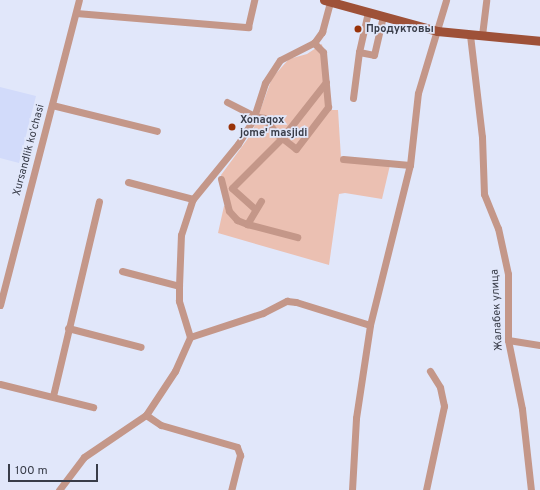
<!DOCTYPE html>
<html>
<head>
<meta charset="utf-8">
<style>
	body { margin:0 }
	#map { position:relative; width:540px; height:490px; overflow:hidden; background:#e1e7fa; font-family:Overpass,sans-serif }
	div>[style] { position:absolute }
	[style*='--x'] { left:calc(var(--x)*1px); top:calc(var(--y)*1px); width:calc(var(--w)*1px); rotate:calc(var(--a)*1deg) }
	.built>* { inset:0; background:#d2dbfa }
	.green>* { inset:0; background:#ebc0b2 }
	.minor>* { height:7px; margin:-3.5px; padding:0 3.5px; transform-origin:3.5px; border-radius:3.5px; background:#c49789 }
	.major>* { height:9px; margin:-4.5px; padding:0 4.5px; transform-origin:4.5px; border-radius:4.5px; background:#9e5138 }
	.dots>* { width:11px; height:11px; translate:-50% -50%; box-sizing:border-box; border:2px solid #e1e7fa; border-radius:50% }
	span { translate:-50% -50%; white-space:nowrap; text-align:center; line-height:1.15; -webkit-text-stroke:3.5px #e1e7fa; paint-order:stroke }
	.poi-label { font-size:11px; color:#393d49; font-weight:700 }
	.left { translate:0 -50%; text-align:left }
	.street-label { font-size:11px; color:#393d49 }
	.scale { position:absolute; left:8px; top:464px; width:90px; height:18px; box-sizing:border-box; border:2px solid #393d49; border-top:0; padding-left:5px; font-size:12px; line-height:14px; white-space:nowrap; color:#393d49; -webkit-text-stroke:3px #e1e7fa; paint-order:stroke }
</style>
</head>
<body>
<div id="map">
	<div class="built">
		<div style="clip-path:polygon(0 87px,36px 96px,19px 163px,0 158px)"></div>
	</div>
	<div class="green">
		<div style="clip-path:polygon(322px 44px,330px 110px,338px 110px,341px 158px,391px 161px,382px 199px,345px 193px,339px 194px,329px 265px,218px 233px,224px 206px,228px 205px,221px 175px,252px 133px,272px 78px,289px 59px,307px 54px)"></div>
	</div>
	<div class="minor">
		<div style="--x:368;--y:12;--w:41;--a:102.7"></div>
		<div style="--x:359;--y:52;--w:15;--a:11"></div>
		<div style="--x:374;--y:55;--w:39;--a:-77"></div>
		<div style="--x:76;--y:13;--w:173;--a:4.7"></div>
		<div style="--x:248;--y:27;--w:28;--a:-77"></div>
		<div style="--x:470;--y:35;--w:103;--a:83.3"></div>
		<div style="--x:482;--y:137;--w:57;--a:88"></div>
		<div style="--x:484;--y:194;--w:37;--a:68"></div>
		<div style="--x:498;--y:228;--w:47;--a:77.7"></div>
		<div style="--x:508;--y:274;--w:66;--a:90"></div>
		<div style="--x:508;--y:340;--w:70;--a:78.5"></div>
		<div style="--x:522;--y:409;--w:81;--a:83.7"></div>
		<div style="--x:482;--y:35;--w:35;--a:-83"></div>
		<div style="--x:353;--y:98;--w:46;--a:-82.6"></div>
		<div style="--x:227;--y:102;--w:30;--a:27"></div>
		<div style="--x:254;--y:116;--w:10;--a:11"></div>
		<div style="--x:264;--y:118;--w:21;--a:51"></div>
		<div style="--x:277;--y:134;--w:24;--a:38"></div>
		<div style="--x:296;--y:149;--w:53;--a:-52.7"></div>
		<div style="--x:328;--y:107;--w:55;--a:-95.2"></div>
		<div style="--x:323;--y:52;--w:13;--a:-135"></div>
		<div style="--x:52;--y:105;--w:108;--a:13.9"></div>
		<div style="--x:343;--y:159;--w:67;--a:5.1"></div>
		<div style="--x:221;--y:179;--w:33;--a:76"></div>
		<div style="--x:229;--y:211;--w:12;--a:48"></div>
		<div style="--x:237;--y:220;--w:11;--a:22"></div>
		<div style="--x:128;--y:182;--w:67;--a:14.7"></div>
		<div style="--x:261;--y:201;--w:27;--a:121"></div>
		<div style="--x:247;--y:224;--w:52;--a:14.6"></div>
		<div style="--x:255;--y:209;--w:31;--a:-138"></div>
		<div style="--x:232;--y:188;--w:71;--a:-45"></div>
		<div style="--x:282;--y:138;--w:71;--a:-51.8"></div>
		<div style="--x:122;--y:271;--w:59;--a:14.7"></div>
		<div style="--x:0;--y:305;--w:315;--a:-75.5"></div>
		<div style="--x:68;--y:328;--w:75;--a:14.6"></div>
		<div style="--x:190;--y:337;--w:38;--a:-107"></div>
		<div style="--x:179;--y:301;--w:15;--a:-90"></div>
		<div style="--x:179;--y:286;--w:51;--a:-87.8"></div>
		<div style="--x:181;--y:235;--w:38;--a:-72"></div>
		<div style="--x:193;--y:199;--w:71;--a:-50.7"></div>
		<div style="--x:238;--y:144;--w:28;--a:-58"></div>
		<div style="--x:253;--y:120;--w:39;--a:-72"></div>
		<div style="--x:265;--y:83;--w:27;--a:-57"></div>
		<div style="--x:280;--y:60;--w:38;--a:-27"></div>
		<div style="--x:314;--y:43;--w:14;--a:-54"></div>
		<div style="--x:322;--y:32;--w:31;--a:-75"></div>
		<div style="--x:508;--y:340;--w:32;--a:9"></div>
		<div style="--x:0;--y:384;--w:96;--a:13.9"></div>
		<div style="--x:53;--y:396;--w:200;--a:-76.7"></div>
		<div style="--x:146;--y:415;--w:18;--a:34"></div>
		<div style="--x:161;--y:425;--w:79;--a:16.1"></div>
		<div style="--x:237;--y:447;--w:9;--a:69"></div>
		<div style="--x:240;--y:455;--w:36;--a:104"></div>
		<div style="--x:59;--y:490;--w:41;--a:-52.9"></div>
		<div style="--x:84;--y:457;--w:75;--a:-34.1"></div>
		<div style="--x:146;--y:415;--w:53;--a:-56.6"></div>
		<div style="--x:175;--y:371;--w:37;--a:-66"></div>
		<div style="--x:190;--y:337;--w:77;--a:-18.2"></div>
		<div style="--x:263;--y:313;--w:27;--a:-27"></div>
		<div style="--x:287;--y:301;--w:9;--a:6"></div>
		<div style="--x:296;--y:302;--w:77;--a:17.3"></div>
		<div style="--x:352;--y:490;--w:72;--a:-86.8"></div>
		<div style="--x:356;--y:418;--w:94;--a:-81.4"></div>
		<div style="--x:370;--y:325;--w:165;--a:-76"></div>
		<div style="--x:410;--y:165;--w:72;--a:-83.7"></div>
		<div style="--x:418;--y:93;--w:97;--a:-73.2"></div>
		<div style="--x:426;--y:490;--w:86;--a:-77.9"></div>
		<div style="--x:444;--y:406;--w:19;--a:-102"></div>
		<div style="--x:440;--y:387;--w:19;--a:-122"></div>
	</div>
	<div class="major">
		<div style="--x:324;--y:0;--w:117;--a:15.3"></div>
		<div style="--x:437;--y:31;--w:103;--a:5.5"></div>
	</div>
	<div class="dots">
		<div style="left:358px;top:29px;background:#993309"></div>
		<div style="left:232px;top:127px;background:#993309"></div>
	</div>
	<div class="poi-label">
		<span class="left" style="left:366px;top:29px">Продуктовы</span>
		<span class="left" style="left:240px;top:127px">Xonaqox<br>jome' masjidi</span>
	</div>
	<div class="street-label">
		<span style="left:29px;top:150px;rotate:-75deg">Xursandlik koʻchasi</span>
		<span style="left:497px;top:310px;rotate:-93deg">Жалабек улица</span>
	</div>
	<div class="scale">100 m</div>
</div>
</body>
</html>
